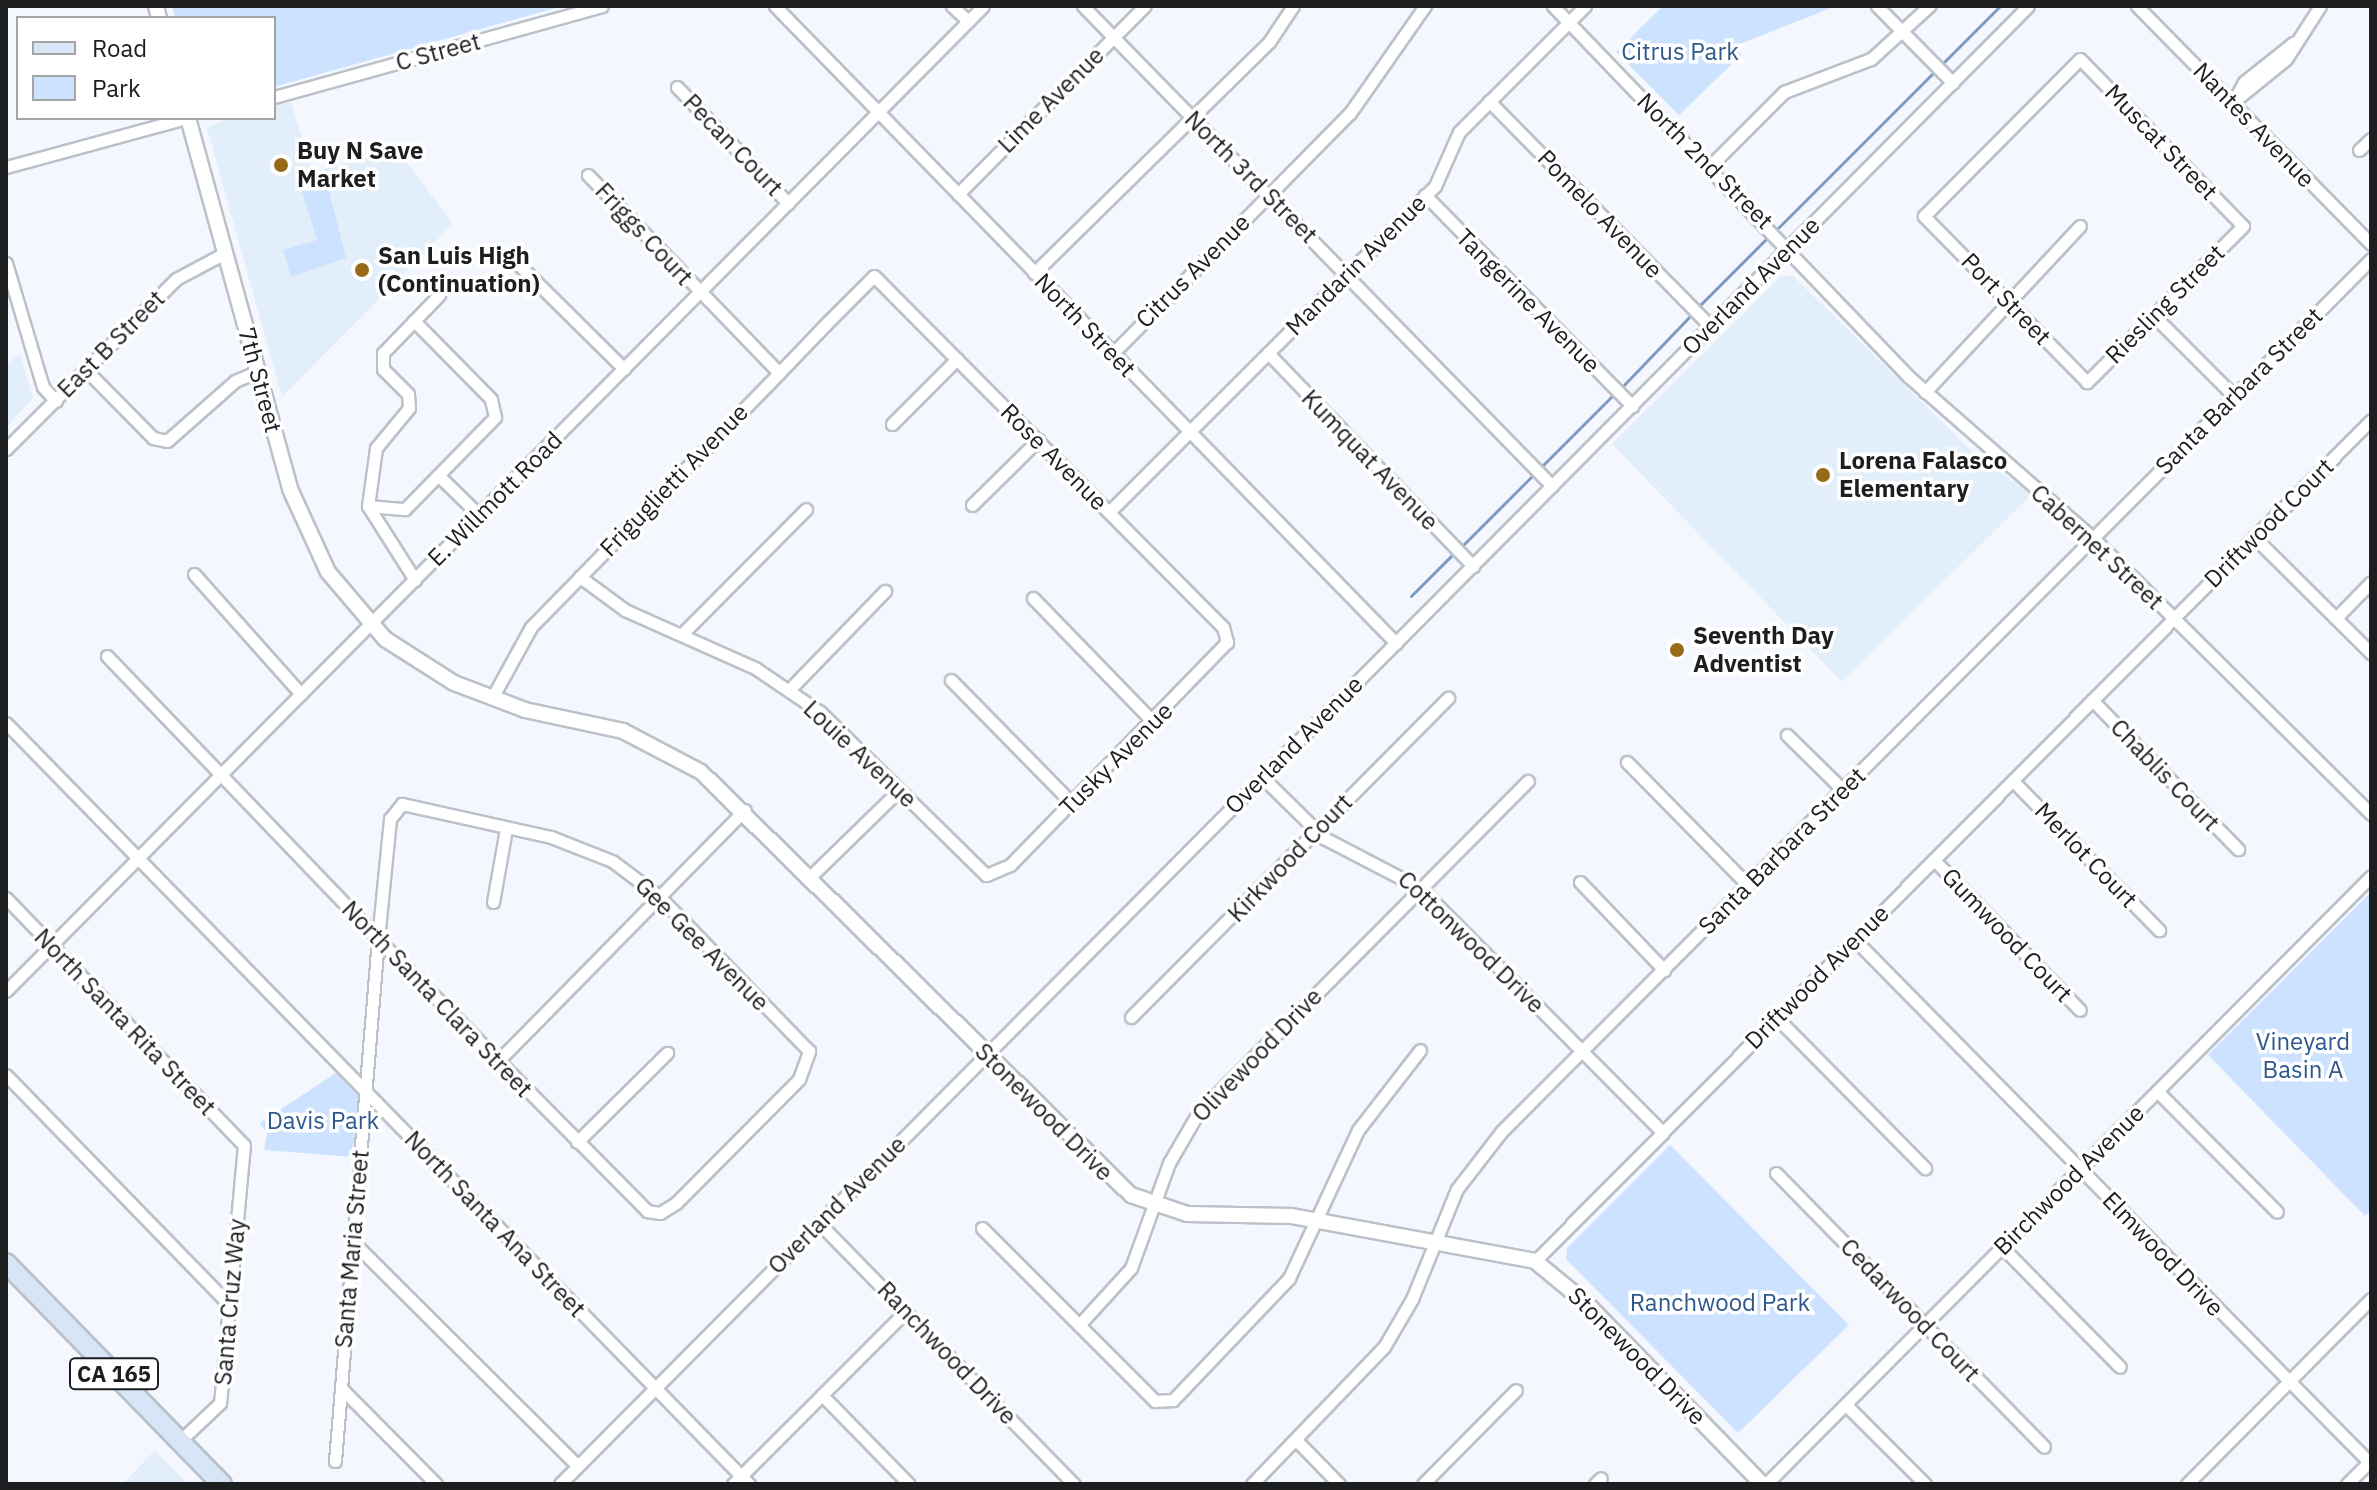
<!DOCTYPE html>
<html>
<head>
<meta charset="utf-8">
<style>
	body { margin:0 }
	#map { position:relative; width:2377px; height:1490px; overflow:hidden; background:#f4f8fe; font-family:"IBM Plex Sans",sans-serif }
	div>[style] { position:absolute }
	[style*='--x'] { left:calc(var(--x)*1px); top:calc(var(--y)*1px); width:calc(var(--w)*1px); rotate:calc(var(--a)*1deg) }
	.built>* { inset:0; background:#e3eefb }
	.green>* { inset:0; background:#cce2fe }
	.stream>* { height:3px; margin:-1.5px; padding:0 1.5px; transform-origin:1.5px; border-radius:1.5px; background:#7d9bc2 }
	.roads { filter:drop-shadow(2px 0 #bbc1c8) drop-shadow(-2px 0 #bbc1c8) drop-shadow(0 2px #bbc1c8) drop-shadow(0 -2px #bbc1c8) }
	.minor>* { height:11px; margin:-5.5px; padding:0 5.5px; transform-origin:5.5px; border-radius:5.5px; background:#fff }
	.tertiary>* { height:14px; margin:-7px; padding:0 7px; transform-origin:7px; border-radius:7px; background:#fff }
	.primary>* { height:18px; margin:-9px; padding:0 9px; transform-origin:9px; border-radius:9px; background:#d7e5f6 }
	.dots>* { width:22px; height:22px; translate:-50% -50%; box-sizing:border-box; border:4px solid #fff; border-radius:50% }
	span { translate:-50% -50%; white-space:nowrap; text-align:center; line-height:1.15; -webkit-text-stroke:7px #fff; paint-order:stroke }
	.shield-label span { padding:2px 6px; background:#fff; border:2px solid; border-radius:6px; -webkit-text-stroke-width:0 }
	.shield-label { font-size:22px; color:#1c1e20; font-weight:700 }
	.street-label { font-size:24px; color:#1c1e20 }
	.park-label { font-size:24px; color:#2f598c }
	.poi-label { font-size:24px; color:#1c1e20; font-weight:700 }
	.left { translate:0 -50%; text-align:left }
	.frame { position:absolute; inset:0; border:8px solid #1c1e20; pointer-events:none }
	.legend { position:absolute; left:16px; top:16px; width:260px; height:104px; box-sizing:border-box; background:#fff; border:2px solid #a4a5a6; margin:0; padding:10px 14px; list-style:none; font-size:24px; color:#1c1e20 }
	.legend li { display:flex; align-items:center; gap:16px; height:40px }
	.legend b { width:40px; border:2px solid #a4a5a6 }
</style>
</head>
<body>
<div id="map">
	<div class="built">
		<div style="clip-path:polygon(evenodd,291px 102px,313px 172px,397px 149px,453px 224px,282px 397px,207px 128px,229px 118px,274px 118px,274px 106px,291px 102px,317px 241px,291px 277px,283px 250px,317px 241px)"></div>
		<div style="clip-path:polygon(1781px 276px,1793px 276px,1977px 456px,2032px 494px,1842px 682px,1612px 444px)"></div>
		<div style="clip-path:polygon(20px 354px,33px 398px,6px 428px,6px 365px)"></div>
		<div style="clip-path:polygon(155px 1450px,188px 1484px,123px 1484px)"></div>
	</div>
	<div class="green">
		<div style="clip-path:polygon(172px 6px,563px 6px,274px 87px,274px 18px,175px 18px)"></div>
		<div style="clip-path:polygon(1663px 6px,1836px 6px,1735px 46px,1741px 55px,1679px 115px,1616px 52px)"></div>
		<div style="clip-path:polygon(325px 175px,346px 258px,291px 277px,283px 250px,317px 240px,299px 182px)"></div>
		<div style="clip-path:polygon(2371px 892px,2371px 1211px,2365px 1216px,2208px 1055px)"></div>
		<div style="clip-path:polygon(336px 1073px,359px 1097px,352px 1157px,264px 1150px,267px 1134px,260px 1123px)"></div>
		<div style="clip-path:polygon(1670px 1145px,1849px 1325px,1738px 1433px,1566px 1259px,1567px 1248px)"></div>
	</div>
	<div class="stream">
		<div style="--x:1941;--y:65;--w:83;--a:-45"></div>
		<div style="--x:1774;--y:232;--w:228;--a:-45"></div>
		<div style="--x:1697;--y:308;--w:100;--a:-45"></div>
		<div style="--x:1620;--y:389;--w:104;--a:-46.2"></div>
		<div style="--x:1540;--y:468;--w:105;--a:-45"></div>
		<div style="--x:1461;--y:547;--w:105;--a:-45"></div>
		<div style="--x:1411;--y:596;--w:62;--a:-45"></div>
	</div>
	<div class="roads">
		<div class="minor">
			<div style="--x:775;--y:6;--w:890;--a:45.73"></div>
			<div style="--x:952;--y:6;--w:22;--a:43"></div>
			<div style="--x:1083;--y:6;--w:671;--a:45.66"></div>
			<div style="--x:1553;--y:6;--w:514;--a:46.18"></div>
			<div style="--x:1909;--y:377;--w:244;--a:41.2"></div>
			<div style="--x:2093;--y:538;--w:392;--a:44.8"></div>
			<div style="--x:1877;--y:6;--w:108;--a:45.4"></div>
			<div style="--x:2137;--y:6;--w:334;--a:45.5"></div>
			<div style="--x:2080;--y:59;--w:233;--a:45.7"></div>
			<div style="--x:2243;--y:226;--w:221;--a:135"></div>
			<div style="--x:2087;--y:382;--w:233;--a:-134.5"></div>
			<div style="--x:1924;--y:216;--w:221;--a:-45.2"></div>
			<div style="--x:677;--y:87;--w:161;--a:46.3"></div>
			<div style="--x:274;--y:97;--w:340;--a:-15.5"></div>
			<div style="--x:1489;--y:101;--w:317;--a:45.5"></div>
			<div style="--x:2233;--y:102;--w:68;--a:-39.1"></div>
			<div style="--x:2286;--y:59;--w:63;--a:-57.3"></div>
			<div style="--x:2233;--y:102;--w:23;--a:-61"></div>
			<div style="--x:2244;--y:82;--w:63;--a:-38.5"></div>
			<div style="--x:2359;--y:150;--w:16;--a:-43"></div>
			<div style="--x:1710;--y:166;--w:105;--a:-45"></div>
			<div style="--x:1784;--y:92;--w:93;--a:-20.8"></div>
			<div style="--x:1871;--y:59;--w:79;--a:-42.4"></div>
			<div style="--x:6;--y:167;--w:187;--a:-15.2"></div>
			<div style="--x:588;--y:175;--w:275;--a:46"></div>
			<div style="--x:958;--y:194;--w:265;--a:-45.2"></div>
			<div style="--x:1425;--y:195;--w:296;--a:45.5"></div>
			<div style="--x:511;--y:257;--w:159;--a:44.7"></div>
			<div style="--x:6;--y:263;--w:129;--a:73.4"></div>
			<div style="--x:43;--y:387;--w:19;--a:47"></div>
			<div style="--x:1034;--y:273;--w:330;--a:-44.5"></div>
			<div style="--x:1269;--y:42;--w:43;--a:-56.3"></div>
			<div style="--x:2154;--y:316;--w:113;--a:45"></div>
			<div style="--x:1113;--y:353;--w:337;--a:-45.4"></div>
			<div style="--x:1350;--y:113;--w:131;--a:-55"></div>
			<div style="--x:1268;--y:353;--w:296;--a:46.1"></div>
			<div style="--x:86;--y:370;--w:95;--a:45.4"></div>
			<div style="--x:153;--y:438;--w:14;--a:12"></div>
			<div style="--x:167;--y:441;--w:91;--a:-41.4"></div>
			<div style="--x:235;--y:381;--w:26;--a:-23"></div>
			<div style="--x:1925;--y:392;--w:227;--a:-47"></div>
			<div style="--x:892;--y:424;--w:92;--a:-45"></div>
			<div style="--x:6;--y:449;--w:240;--a:-45"></div>
			<div style="--x:176;--y:279;--w:55;--a:-28"></div>
			<div style="--x:439;--y:476;--w:56;--a:44.3"></div>
			<div style="--x:972;--y:505;--w:93;--a:-44.6"></div>
			<div style="--x:368;--y:506;--w:37;--a:5"></div>
			<div style="--x:405;--y:509;--w:129;--a:-45.6"></div>
			<div style="--x:495;--y:417;--w:18;--a:-103"></div>
			<div style="--x:491;--y:399;--w:110;--a:-134.6"></div>
			<div style="--x:1109;--y:512;--w:461;--a:-45"></div>
			<div style="--x:1435;--y:186;--w:59;--a:-66"></div>
			<div style="--x:1459;--y:132;--w:178;--a:-45"></div>
			<div style="--x:2254;--y:537;--w:165;--a:44.8"></div>
			<div style="--x:194;--y:574;--w:161;--a:48.3"></div>
			<div style="--x:415;--y:580;--w:88;--a:-122.4"></div>
			<div style="--x:368;--y:506;--w:59;--a:-82.1"></div>
			<div style="--x:376;--y:448;--w:52;--a:-50.5"></div>
			<div style="--x:409;--y:408;--w:14;--a:-94"></div>
			<div style="--x:408;--y:394;--w:35;--a:-135"></div>
			<div style="--x:383;--y:369;--w:16;--a:-90"></div>
			<div style="--x:383;--y:353;--w:81;--a:-46"></div>
			<div style="--x:1033;--y:598;--w:173;--a:45.9"></div>
			<div style="--x:2336;--y:618;--w:50;--a:-45.8"></div>
			<div style="--x:684;--y:632;--w:173;--a:-45.2"></div>
			<div style="--x:107;--y:656;--w:392;--a:46.2"></div>
			<div style="--x:378;--y:939;--w:383;--a:45.3"></div>
			<div style="--x:647;--y:1211;--w:13;--a:9"></div>
			<div style="--x:660;--y:1213;--w:19;--a:-32"></div>
			<div style="--x:676;--y:1203;--w:175;--a:-45.2"></div>
			<div style="--x:799;--y:1079;--w:30;--a:-70"></div>
			<div style="--x:809;--y:1051;--w:214;--a:-134.1"></div>
			<div style="--x:660;--y:897;--w:60;--a:-143.1"></div>
			<div style="--x:612;--y:861;--w:66;--a:-158.5"></div>
			<div style="--x:551;--y:837;--w:153;--a:-167.5"></div>
			<div style="--x:402;--y:804;--w:19;--a:129"></div>
			<div style="--x:390;--y:819;--w:121;--a:95.7"></div>
			<div style="--x:378;--y:939;--w:524;--a:94.71"></div>
			<div style="--x:951;--y:680;--w:173;--a:45.5"></div>
			<div style="--x:789;--y:690;--w:138;--a:-45.9"></div>
			<div style="--x:492;--y:698;--w:81;--a:-61.2"></div>
			<div style="--x:531;--y:627;--w:70;--a:-45.6"></div>
			<div style="--x:580;--y:577;--w:285;--a:-45.7"></div>
			<div style="--x:779;--y:373;--w:66;--a:-46.2"></div>
			<div style="--x:825;--y:325;--w:69;--a:-45"></div>
			<div style="--x:874;--y:276;--w:495;--a:45.2"></div>
			<div style="--x:1223;--y:627;--w:16;--a:75"></div>
			<div style="--x:1227;--y:642;--w:311;--a:134.2"></div>
			<div style="--x:1010;--y:865;--w:26;--a:157"></div>
			<div style="--x:986;--y:875;--w:233;--a:-135.5"></div>
			<div style="--x:820;--y:712;--w:78;--a:-145.9"></div>
			<div style="--x:755;--y:668;--w:142;--a:-156"></div>
			<div style="--x:625;--y:610;--w:56;--a:-143.7"></div>
			<div style="--x:2092;--y:700;--w:209;--a:45.6"></div>
			<div style="--x:6;--y:723;--w:1064;--a:45.69"></div>
			<div style="--x:1787;--y:735;--w:78;--a:44.5"></div>
			<div style="--x:1627;--y:762;--w:173;--a:45.5"></div>
			<div style="--x:1262;--y:777;--w:87;--a:44.5"></div>
			<div style="--x:1324;--y:838;--w:108;--a:27.5"></div>
			<div style="--x:1420;--y:888;--w:345;--a:45.2"></div>
			<div style="--x:2013;--y:781;--w:209;--a:45.6"></div>
			<div style="--x:1934;--y:860;--w:209;--a:45.8"></div>
			<div style="--x:810;--y:877;--w:124;--a:-44.3"></div>
			<div style="--x:1580;--y:882;--w:122;--a:46.3"></div>
			<div style="--x:6;--y:898;--w:343;--a:46.1"></div>
			<div style="--x:244;--y:1145;--w:259;--a:95.3"></div>
			<div style="--x:220;--y:1403;--w:55;--a:136.5"></div>
			<div style="--x:493;--y:902;--w:74;--a:-79.9"></div>
			<div style="--x:1855;--y:940;--w:735;--a:45.44"></div>
			<div style="--x:6;--y:991;--w:1387;--a:-45.23"></div>
			<div style="--x:1131;--y:1017;--w:450;--a:-45.2"></div>
			<div style="--x:1777;--y:1018;--w:211;--a:45.4"></div>
			<div style="--x:498;--y:1061;--w:352;--a:-45.5"></div>
			<div style="--x:6;--y:1075;--w:321;--a:45.8"></div>
			<div style="--x:2157;--y:1091;--w:170;--a:45.2"></div>
			<div style="--x:577;--y:1142;--w:127;--a:-44.7"></div>
			<div style="--x:1776;--y:1173;--w:383;--a:45.6"></div>
			<div style="--x:819;--y:1223;--w:365;--a:45.7"></div>
			<div style="--x:982;--y:1228;--w:245;--a:45"></div>
			<div style="--x:1155;--y:1401;--w:18;--a:-3"></div>
			<div style="--x:1173;--y:1400;--w:168;--a:-46.4"></div>
			<div style="--x:1289;--y:1278;--w:163;--a:-65"></div>
			<div style="--x:1358;--y:1130;--w:101;--a:-52.2"></div>
			<div style="--x:353;--y:1242;--w:317;--a:44.9"></div>
			<div style="--x:2002;--y:1247;--w:168;--a:45.5"></div>
			<div style="--x:1535;--y:1261;--w:1186;--a:-45.17"></div>
			<div style="--x:1079;--y:1325;--w:77;--a:-47.6"></div>
			<div style="--x:1131;--y:1268;--w:112;--a:-70.1"></div>
			<div style="--x:1169;--y:1163;--w:58;--a:-59.9"></div>
			<div style="--x:1198;--y:1113;--w:468;--a:-45.2"></div>
			<div style="--x:341;--y:1388;--w:135;--a:45.3"></div>
			<div style="--x:822;--y:1395;--w:124;--a:45.7"></div>
			<div style="--x:1846;--y:1405;--w:112;--a:45"></div>
			<div style="--x:1296;--y:1440;--w:62;--a:45.7"></div>
			<div style="--x:560;--y:1484;--w:2083;--a:-45.19"></div>
			<div style="--x:733;--y:1484;--w:245;--a:-45"></div>
			<div style="--x:1252;--y:1484;--w:190;--a:-46.1"></div>
			<div style="--x:1384;--y:1347;--w:56;--a:-59.7"></div>
			<div style="--x:1412;--y:1299;--w:119;--a:-67.8"></div>
			<div style="--x:1457;--y:1189;--w:72;--a:-52.3"></div>
			<div style="--x:1501;--y:1132;--w:1232;--a:-45.1"></div>
			<div style="--x:1423;--y:1484;--w:132;--a:-45.3"></div>
			<div style="--x:1595;--y:1484;--w:8;--a:-45"></div>
			<div style="--x:1766;--y:1484;--w:858;--a:-45.14"></div>
			<div style="--x:2187;--y:1484;--w:261;--a:-45.2"></div>
			<div style="--x:2347;--y:1484;--w:34;--a:-45"></div>
		</div>
		<div class="tertiary">
			<div style="--x:156;--y:6;--w:12;--a:76"></div>
			<div style="--x:188;--y:118;--w:385;--a:74.6"></div>
			<div style="--x:290;--y:489;--w:91;--a:65.4"></div>
			<div style="--x:328;--y:572;--w:88;--a:49.6"></div>
			<div style="--x:385;--y:639;--w:82;--a:32.5"></div>
			<div style="--x:454;--y:683;--w:76;--a:20.8"></div>
			<div style="--x:525;--y:710;--w:100;--a:12.1"></div>
			<div style="--x:623;--y:731;--w:88;--a:27.7"></div>
			<div style="--x:701;--y:772;--w:603;--a:44.53"></div>
			<div style="--x:1131;--y:1195;--w:59;--a:18.7"></div>
			<div style="--x:1187;--y:1214;--w:104;--a:1.1"></div>
			<div style="--x:1291;--y:1216;--w:248;--a:10.4"></div>
			<div style="--x:1535;--y:1261;--w:67;--a:39.6"></div>
			<div style="--x:1587;--y:1304;--w:251;--a:45.8"></div>
		</div>
		<div class="primary">
			<div style="--x:6;--y:1263;--w:309;--a:45.7"></div>
		</div>
	</div>
	<div class="dots">
		<div style="left:281px;top:165px;background:#99691a"></div>
		<div style="left:362px;top:270px;background:#99691a"></div>
		<div style="left:1823px;top:475px;background:#99691a"></div>
		<div style="left:1677px;top:650px;background:#99691a"></div>
	</div>
	<div class="shield-label">
		<span style="left:114px;top:1374px">CA 165</span>
	</div>
	<div class="street-label">
		<span style="left:438px;top:52px;rotate:-15deg">C Street</span>
		<span style="left:1051px;top:100px;rotate:-45deg">Lime Avenue</span>
		<span style="left:2254px;top:125px;rotate:46deg">Nantes Avenue</span>
		<span style="left:2161px;top:142px;rotate:46deg">Muscat Street</span>
		<span style="left:733px;top:145px;rotate:46deg">Pecan Court</span>
		<span style="left:1705px;top:161px;rotate:45deg">North 2nd Street</span>
		<span style="left:1251px;top:177px;rotate:45deg">North 3rd Street</span>
		<span style="left:1600px;top:214px;rotate:46deg">Pomelo Avenue</span>
		<span style="left:644px;top:234px;rotate:47deg">Friggs Court</span>
		<span style="left:1356px;top:265px;rotate:-45deg">Mandarin Avenue</span>
		<span style="left:1193px;top:271px;rotate:-45deg">Citrus Avenue</span>
		<span style="left:1751px;top:286px;rotate:-45deg">Overland Avenue</span>
		<span style="left:2006px;top:299px;rotate:46deg">Port Street</span>
		<span style="left:1528px;top:301px;rotate:45deg">Tangerine Avenue</span>
		<span style="left:2165px;top:304px;rotate:-45deg">Riesling Street</span>
		<span style="left:1085px;top:325px;rotate:46deg">North Street</span>
		<span style="left:111px;top:344px;rotate:-45deg">East B Street</span>
		<span style="left:260px;top:380px;rotate:75deg">7th Street</span>
		<span style="left:2239px;top:391px;rotate:-45deg">Santa Barbara Street</span>
		<span style="left:1054px;top:457px;rotate:45deg">Rose Avenue</span>
		<span style="left:1370px;top:460px;rotate:46deg">Kumquat Avenue</span>
		<span style="left:674px;top:480px;rotate:-46deg">Friguglietti Avenue</span>
		<span style="left:495px;top:499px;rotate:-45deg">E. Willmott Road</span>
		<span style="left:2269px;top:523px;rotate:-45deg">Driftwood Court</span>
		<span style="left:2097px;top:547px;rotate:43deg">Cabernet Street</span>
		<span style="left:1294px;top:745px;rotate:-45deg">Overland Avenue</span>
		<span style="left:860px;top:754px;rotate:43deg">Louie Avenue</span>
		<span style="left:1116px;top:759px;rotate:-45deg">Tusky Avenue</span>
		<span style="left:2165px;top:775px;rotate:46deg">Chablis Court</span>
		<span style="left:1782px;top:851px;rotate:-45deg">Santa Barbara Street</span>
		<span style="left:2086px;top:855px;rotate:46deg">Merlot Court</span>
		<span style="left:1290px;top:858px;rotate:-46deg">Kirkwood Court</span>
		<span style="left:2007px;top:935px;rotate:46deg">Gumwood Court</span>
		<span style="left:1471px;top:942px;rotate:44deg">Cottonwood Drive</span>
		<span style="left:702px;top:944px;rotate:45deg">Gee Gee Avenue</span>
		<span style="left:1817px;top:977px;rotate:-45deg">Driftwood Avenue</span>
		<span style="left:437px;top:999px;rotate:46deg">North Santa Clara Street</span>
		<span style="left:125px;top:1022px;rotate:46deg">North Santa Rita Street</span>
		<span style="left:1257px;top:1055px;rotate:-46deg">Olivewood Drive</span>
		<span style="left:1044px;top:1112px;rotate:45deg">Stonewood Drive</span>
		<span style="left:2069px;top:1180px;rotate:-45deg">Birchwood Avenue</span>
		<span style="left:837px;top:1205px;rotate:-45deg">Overland Avenue</span>
		<span style="left:495px;top:1224px;rotate:46deg">North Santa Ana Street</span>
		<span style="left:352px;top:1249px;rotate:-85deg">Santa Maria Street</span>
		<span style="left:2163px;top:1254px;rotate:46deg">Elmwood Drive</span>
		<span style="left:230px;top:1302px;rotate:-85deg">Santa Cruz Way</span>
		<span style="left:1910px;top:1310px;rotate:46deg">Cedarwood Court</span>
		<span style="left:947px;top:1353px;rotate:46deg">Ranchwood Drive</span>
		<span style="left:1637px;top:1356px;rotate:45deg">Stonewood Drive</span>
	</div>
	<div class="park-label">
		<span style="left:1680px;top:52px">Citrus Park</span>
		<span style="left:2303px;top:1056px">Vineyard<br>Basin A</span>
		<span style="left:323px;top:1121px">Davis Park</span>
		<span style="left:1720px;top:1303px">Ranchwood Park</span>
	</div>
	<div class="poi-label">
		<span class="left" style="left:297px;top:165px">Buy N Save<br>Market</span>
		<span class="left" style="left:378px;top:270px">San Luis High<br>(Continuation)</span>
		<span class="left" style="left:1839px;top:475px">Lorena Falasco<br>Elementary</span>
		<span class="left" style="left:1693px;top:650px">Seventh Day<br>Adventist</span>
	</div>
	<div class="frame"></div>
	<ul class="legend">
	<li><b style="height:10px;background:#d7e5f6"></b>Road</li>
	<li><b style="height:22px;background:#cce2fe"></b>Park</li>
	</ul>
</div>
</body>
</html>
